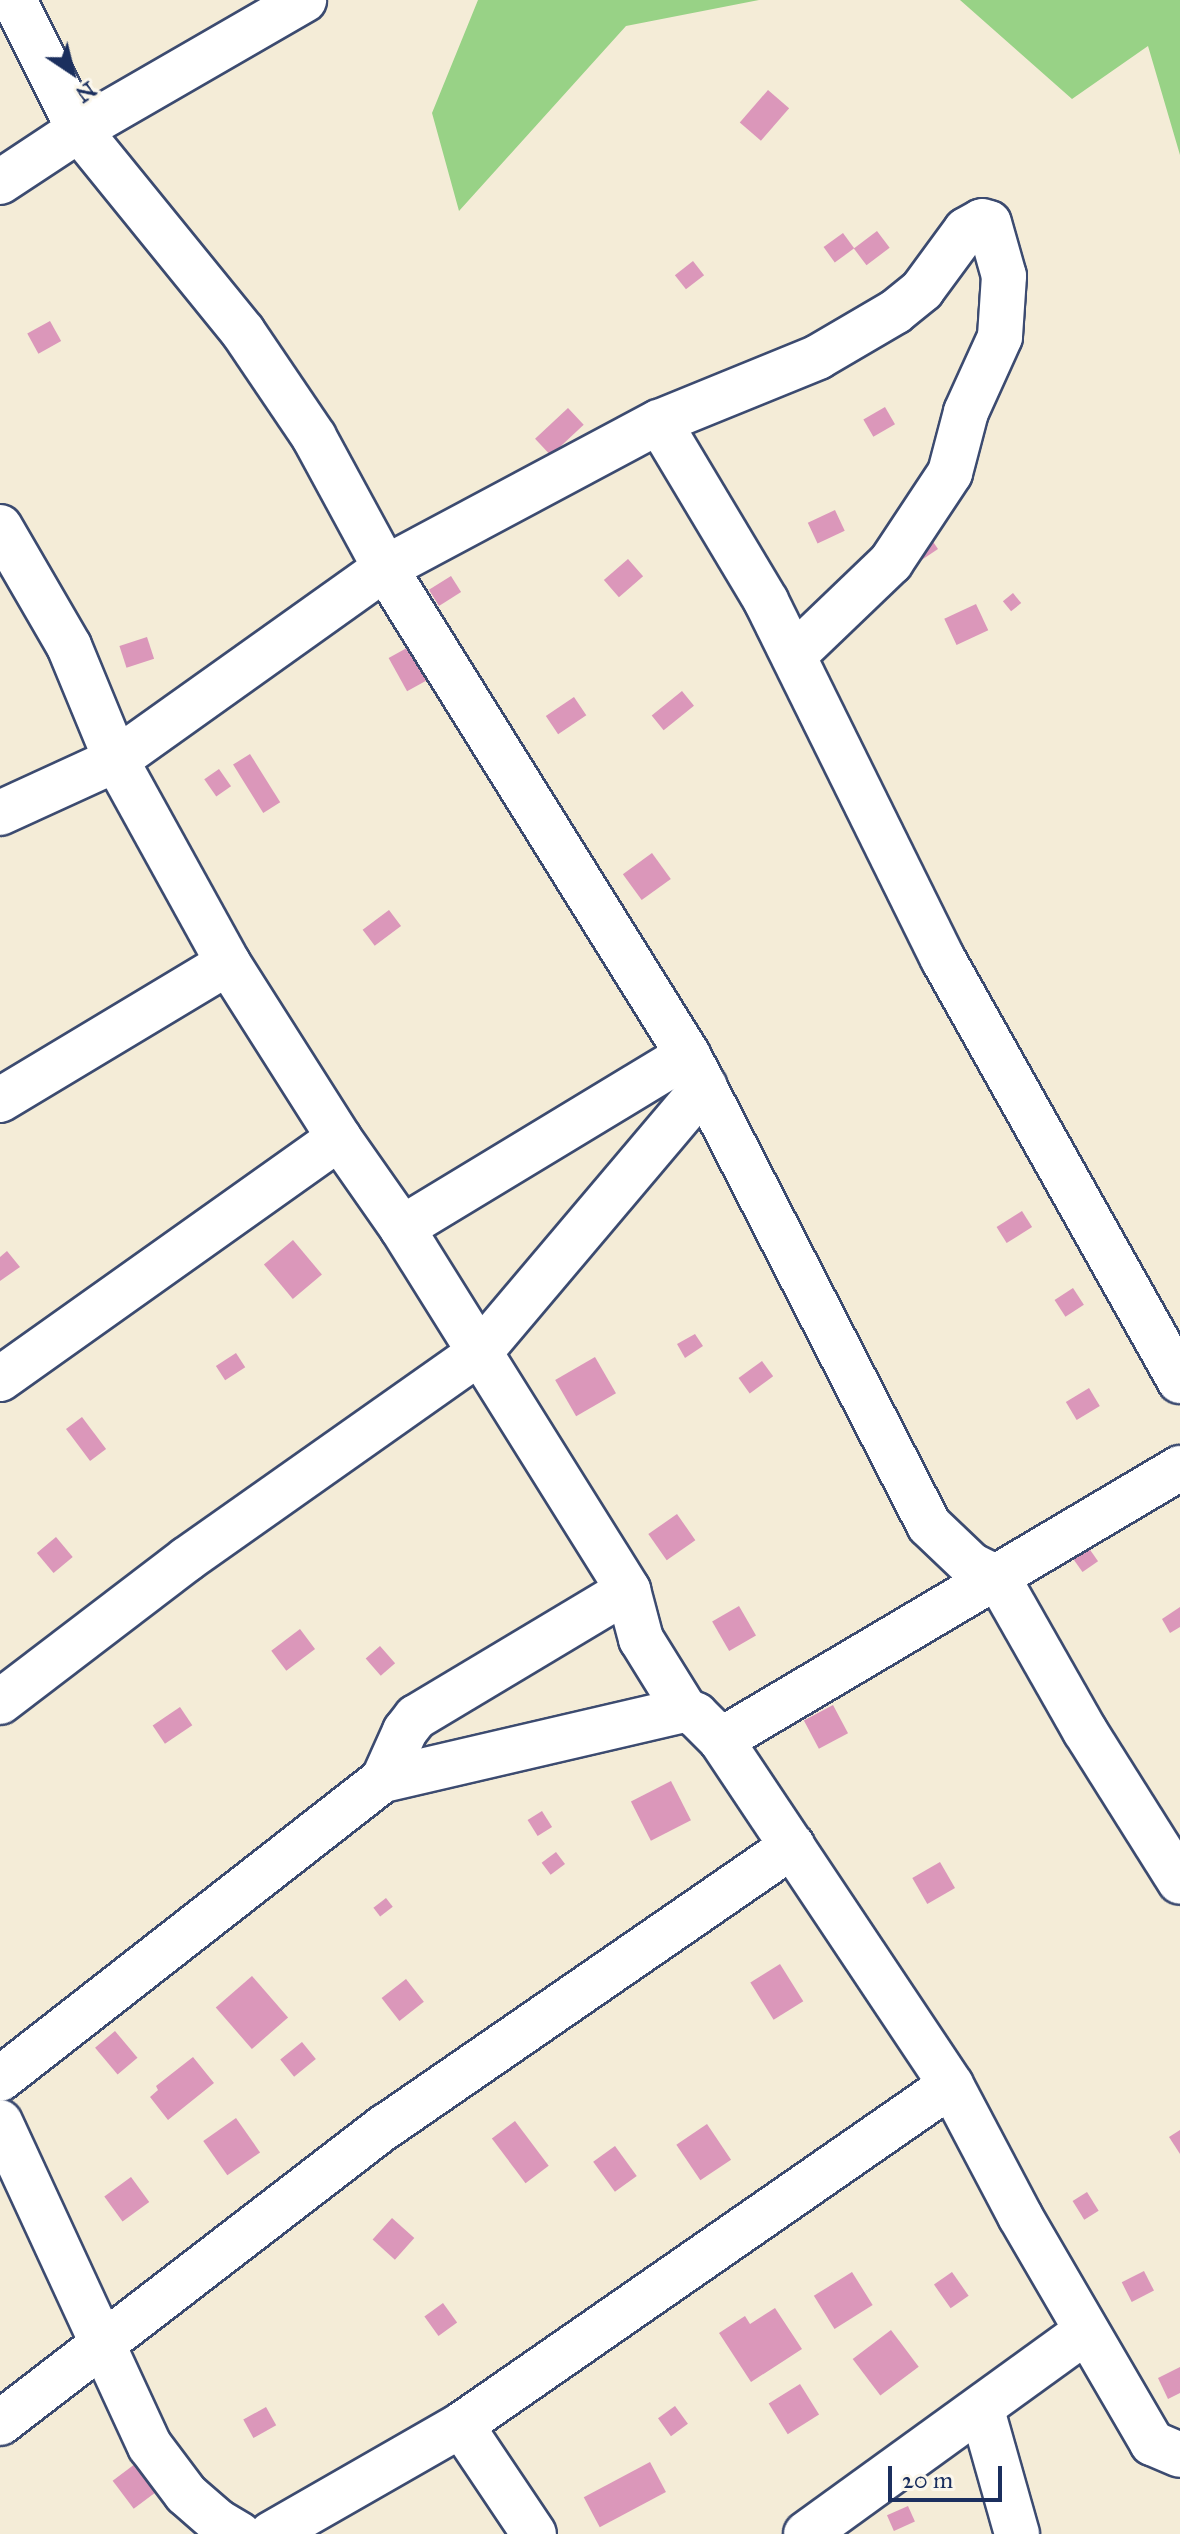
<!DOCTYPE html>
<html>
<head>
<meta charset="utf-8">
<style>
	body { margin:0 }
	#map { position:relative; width:1180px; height:2534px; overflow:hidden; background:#f4ecd7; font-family:"IM FELL Great Primer",serif }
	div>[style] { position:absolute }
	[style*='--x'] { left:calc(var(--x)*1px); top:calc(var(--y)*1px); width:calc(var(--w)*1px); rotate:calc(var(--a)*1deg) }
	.green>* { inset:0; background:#98d286 }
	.building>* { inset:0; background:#db97ba; transform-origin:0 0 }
	.roads { filter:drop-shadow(2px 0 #3c4b70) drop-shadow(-2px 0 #3c4b70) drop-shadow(0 2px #3c4b70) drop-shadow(0 -2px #3c4b70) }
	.minor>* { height:44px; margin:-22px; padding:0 22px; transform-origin:22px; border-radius:22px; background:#fff }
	span { translate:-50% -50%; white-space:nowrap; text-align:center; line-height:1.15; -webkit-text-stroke:8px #fbf7ec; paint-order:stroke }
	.north { position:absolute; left:32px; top:32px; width:80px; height:80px; -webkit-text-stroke:6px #fbf7ec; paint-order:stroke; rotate:145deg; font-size:22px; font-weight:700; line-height:32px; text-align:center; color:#1b2f5e }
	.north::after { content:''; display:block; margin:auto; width:28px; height:36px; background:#1b2f5e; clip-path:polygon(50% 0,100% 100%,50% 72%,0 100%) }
	.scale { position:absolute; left:888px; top:2466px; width:114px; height:36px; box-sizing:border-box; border:4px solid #1b2f5e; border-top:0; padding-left:10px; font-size:24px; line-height:28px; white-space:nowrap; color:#1b2f5e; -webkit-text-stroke:6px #fbf7ec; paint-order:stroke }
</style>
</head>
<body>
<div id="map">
	<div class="green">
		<div style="clip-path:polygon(478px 0,759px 0,626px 26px,459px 211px,432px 113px)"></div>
		<div style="clip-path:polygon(960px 0,1180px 0,1180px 155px,1148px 46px,1072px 99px)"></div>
	</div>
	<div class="building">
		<div style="left:768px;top:90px;width:28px;height:43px;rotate:41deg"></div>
		<div style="left:877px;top:231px;width:21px;height:29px;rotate:53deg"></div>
		<div style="left:843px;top:233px;width:19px;height:24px;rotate:54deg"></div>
		<div style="left:693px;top:261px;width:18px;height:23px;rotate:52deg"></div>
		<div style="left:50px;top:321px;width:23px;height:26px;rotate:61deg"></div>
		<div style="left:885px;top:407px;width:20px;height:25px;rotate:60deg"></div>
		<div style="left:568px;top:408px;width:23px;height:45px;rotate:47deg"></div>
		<div style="left:835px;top:510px;width:23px;height:30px;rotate:65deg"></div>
		<div style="clip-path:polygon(927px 533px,938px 549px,914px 565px)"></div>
		<div style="left:628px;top:559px;width:23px;height:32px;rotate:49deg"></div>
		<div style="left:451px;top:576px;width:19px;height:26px;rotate:58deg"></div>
		<div style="left:1013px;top:593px;width:13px;height:13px;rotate:51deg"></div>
		<div style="left:976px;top:604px;width:29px;height:35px;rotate:65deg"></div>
		<div style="left:147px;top:637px;width:23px;height:29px;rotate:72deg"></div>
		<div style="left:414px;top:644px;width:38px;height:29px;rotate:61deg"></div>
		<div style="left:682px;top:691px;width:19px;height:39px;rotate:51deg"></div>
		<div style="left:574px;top:697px;width:22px;height:34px;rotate:56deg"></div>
		<div style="left:250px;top:754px;width:57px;height:20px;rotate:58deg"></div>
		<div style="left:219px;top:769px;width:21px;height:18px;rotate:55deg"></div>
		<div style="left:652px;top:853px;width:32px;height:36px;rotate:54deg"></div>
		<div style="left:389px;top:910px;width:20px;height:33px;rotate:53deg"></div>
		<div style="left:1022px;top:1211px;width:19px;height:30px;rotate:58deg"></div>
		<div style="left:293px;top:1240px;width:45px;height:38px;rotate:50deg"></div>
		<div style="clip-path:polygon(7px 1251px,20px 1267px,0 1281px,0 1257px)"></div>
		<div style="left:1073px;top:1288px;width:20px;height:22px;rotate:57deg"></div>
		<div style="clip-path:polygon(695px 1334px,703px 1346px,685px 1358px,677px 1344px)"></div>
		<div style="left:236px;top:1353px;width:17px;height:24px;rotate:57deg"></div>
		<div style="left:595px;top:1357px;width:42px;height:46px;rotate:60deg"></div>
		<div style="left:762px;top:1361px;width:19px;height:29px;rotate:54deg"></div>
		<div style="left:1089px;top:1388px;width:21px;height:27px;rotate:59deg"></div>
		<div style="left:82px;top:1417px;width:40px;height:20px;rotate:53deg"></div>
		<div style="left:677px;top:1514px;width:32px;height:35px;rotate:55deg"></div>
		<div style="left:56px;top:1537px;width:26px;height:25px;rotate:50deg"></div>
		<div style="left:1086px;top:1544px;width:21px;height:19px;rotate:55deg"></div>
		<div style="left:739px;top:1606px;width:34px;height:31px;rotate:60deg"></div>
		<div style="clip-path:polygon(1180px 1607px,1180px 1627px,1170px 1633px,1162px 1619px)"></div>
		<div style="left:300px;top:1629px;width:25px;height:36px;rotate:53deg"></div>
		<div style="left:380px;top:1646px;width:23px;height:19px;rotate:49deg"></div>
		<div style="left:833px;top:1705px;width:32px;height:33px;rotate:62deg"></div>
		<div style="left:180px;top:1707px;width:22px;height:33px;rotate:56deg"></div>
		<div style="left:671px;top:1781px;width:44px;height:45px;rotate:63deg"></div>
		<div style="left:542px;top:1811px;width:19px;height:17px;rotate:58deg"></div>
		<div style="left:556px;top:1852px;width:15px;height:18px;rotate:53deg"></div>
		<div style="left:940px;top:1862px;width:30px;height:32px;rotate:60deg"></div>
		<div style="left:386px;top:1898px;width:11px;height:16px;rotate:52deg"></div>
		<div style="left:780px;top:1964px;width:44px;height:35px;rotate:58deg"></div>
		<div style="left:252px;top:1976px;width:55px;height:48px;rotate:49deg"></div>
		<div style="left:406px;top:1979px;width:29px;height:31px;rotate:52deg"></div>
		<div style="left:115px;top:2031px;width:35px;height:26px;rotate:50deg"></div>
		<div style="left:302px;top:2042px;width:22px;height:28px;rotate:51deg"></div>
		<div style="clip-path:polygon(193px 2057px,214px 2083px,168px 2120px,150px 2097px,158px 2090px,156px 2086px)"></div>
		<div style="left:236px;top:2118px;width:42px;height:40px;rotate:55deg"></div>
		<div style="left:515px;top:2121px;width:56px;height:29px;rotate:53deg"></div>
		<div style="left:707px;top:2124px;width:43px;height:37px;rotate:56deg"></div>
		<div style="clip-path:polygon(1180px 2130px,1180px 2154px,1169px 2137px)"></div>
		<div style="left:615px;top:2146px;width:37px;height:27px;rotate:54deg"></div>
		<div style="left:131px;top:2177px;width:31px;height:33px;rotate:54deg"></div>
		<div style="left:1087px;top:2192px;width:22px;height:17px;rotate:58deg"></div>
		<div style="left:392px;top:2218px;width:30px;height:29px;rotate:42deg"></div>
		<div style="left:1144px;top:2271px;width:22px;height:25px;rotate:63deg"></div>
		<div style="left:852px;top:2272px;width:39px;height:45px;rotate:58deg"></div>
		<div style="left:952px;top:2272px;width:29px;height:22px;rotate:55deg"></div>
		<div style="left:443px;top:2303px;width:24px;height:23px;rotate:54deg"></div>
		<div style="clip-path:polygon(775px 2308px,802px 2349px,751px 2382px,719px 2333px,745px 2316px,750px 2324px)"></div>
		<div style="left:891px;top:2330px;width:46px;height:48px;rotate:53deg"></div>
		<div style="clip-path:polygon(1180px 2367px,1180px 2393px,1168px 2399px,1158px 2378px)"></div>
		<div style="left:800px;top:2384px;width:36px;height:37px;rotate:58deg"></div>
		<div style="left:675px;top:2406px;width:22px;height:21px;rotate:54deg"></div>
		<div style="left:266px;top:2407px;width:21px;height:26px;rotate:61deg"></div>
		<div style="left:143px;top:2458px;width:35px;height:38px;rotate:53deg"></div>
		<div style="left:650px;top:2462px;width:34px;height:75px;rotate:62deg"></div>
		<div style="left:908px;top:2506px;width:17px;height:23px;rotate:66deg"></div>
	</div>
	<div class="roads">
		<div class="minor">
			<div style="--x:14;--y:0;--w:145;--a:63.4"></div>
			<div style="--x:79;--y:130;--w:260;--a:50.9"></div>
			<div style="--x:243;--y:332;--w:127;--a:55.9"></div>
			<div style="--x:314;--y:437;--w:149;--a:61.5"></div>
			<div style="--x:385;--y:568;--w:574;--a:58.11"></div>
			<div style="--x:688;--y:1055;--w:528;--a:62.85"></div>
			<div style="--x:929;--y:1525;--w:58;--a:43.6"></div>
			<div style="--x:971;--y:1565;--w:30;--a:26"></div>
			<div style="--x:998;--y:1578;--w:176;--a:60.4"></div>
			<div style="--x:1085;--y:1731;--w:178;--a:57.8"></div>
			<div style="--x:0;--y:182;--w:95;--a:-33.4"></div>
			<div style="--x:79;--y:130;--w:260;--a:-30"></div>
			<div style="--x:659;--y:422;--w:209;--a:59.1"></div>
			<div style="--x:766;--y:601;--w:399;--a:63.7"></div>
			<div style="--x:943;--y:959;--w:484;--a:60.7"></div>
			<div style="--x:0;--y:527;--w:138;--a:59.9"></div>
			<div style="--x:69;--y:646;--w:123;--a:67.6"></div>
			<div style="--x:116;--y:760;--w:232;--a:61.1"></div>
			<div style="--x:228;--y:963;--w:207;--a:57.6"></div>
			<div style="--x:339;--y:1138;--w:110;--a:55"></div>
			<div style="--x:402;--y:1228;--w:427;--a:58"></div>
			<div style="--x:628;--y:1590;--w:51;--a:75.1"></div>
			<div style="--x:641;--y:1639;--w:84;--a:58.2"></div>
			<div style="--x:685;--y:1710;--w:12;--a:24"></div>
			<div style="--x:696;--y:1715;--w:35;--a:45"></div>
			<div style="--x:721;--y:1740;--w:415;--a:56.3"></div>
			<div style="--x:951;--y:2085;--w:148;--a:62.2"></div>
			<div style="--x:1020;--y:2216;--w:263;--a:59.8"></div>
			<div style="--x:1152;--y:2443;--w:30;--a:23"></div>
			<div style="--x:0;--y:813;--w:128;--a:-24.6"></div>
			<div style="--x:116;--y:760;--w:330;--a:-35.5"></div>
			<div style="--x:385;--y:568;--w:310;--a:-28.1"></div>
			<div style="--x:659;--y:422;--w:172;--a:-22.2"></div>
			<div style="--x:818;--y:357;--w:89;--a:-30.3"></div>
			<div style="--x:895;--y:312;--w:35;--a:-39"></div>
			<div style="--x:922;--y:290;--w:74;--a:-53.7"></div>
			<div style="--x:966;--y:230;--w:18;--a:-29"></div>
			<div style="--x:982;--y:221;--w:7;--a:16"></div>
			<div style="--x:989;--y:223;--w:55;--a:74.2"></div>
			<div style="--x:1004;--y:276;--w:61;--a:93.8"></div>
			<div style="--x:1000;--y:337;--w:82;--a:114.4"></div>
			<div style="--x:966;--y:412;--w:63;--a:104.7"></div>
			<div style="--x:950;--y:473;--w:107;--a:123.5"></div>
			<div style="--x:891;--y:562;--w:133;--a:136.2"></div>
			<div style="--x:0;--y:1100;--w:266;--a:-31"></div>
			<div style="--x:402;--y:1228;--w:334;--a:-31.2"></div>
			<div style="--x:0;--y:1379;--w:416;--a:-35.4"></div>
			<div style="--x:0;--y:1702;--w:235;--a:-37.4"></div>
			<div style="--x:187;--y:1559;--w:359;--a:-35.2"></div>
			<div style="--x:480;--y:1352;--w:348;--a:-49.8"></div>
			<div style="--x:721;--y:1740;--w:534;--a:-30.65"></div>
			<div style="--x:383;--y:1780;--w:54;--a:-65.8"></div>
			<div style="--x:405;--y:1731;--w:18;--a:-52"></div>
			<div style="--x:416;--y:1717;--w:247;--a:-30.9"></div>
			<div style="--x:0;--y:2079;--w:486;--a:-38"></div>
			<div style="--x:383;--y:1780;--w:310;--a:-13.1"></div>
			<div style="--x:0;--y:2122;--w:357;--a:65.2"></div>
			<div style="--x:150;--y:2446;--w:60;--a:53.1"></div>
			<div style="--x:186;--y:2494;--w:41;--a:41.1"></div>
			<div style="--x:217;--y:2521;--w:26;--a:31"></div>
			<div style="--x:982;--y:2410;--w:129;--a:74.2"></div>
			<div style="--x:0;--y:2423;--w:486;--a:-37.6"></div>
			<div style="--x:385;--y:2127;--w:495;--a:-34.6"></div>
			<div style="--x:461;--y:2425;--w:131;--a:56.2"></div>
			<div style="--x:271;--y:2534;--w:219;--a:-29.8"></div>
			<div style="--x:461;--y:2425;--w:596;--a:-34.76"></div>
			<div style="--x:806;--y:2534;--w:344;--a:-35.9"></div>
		</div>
	</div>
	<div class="north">N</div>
	<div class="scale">20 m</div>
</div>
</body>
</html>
